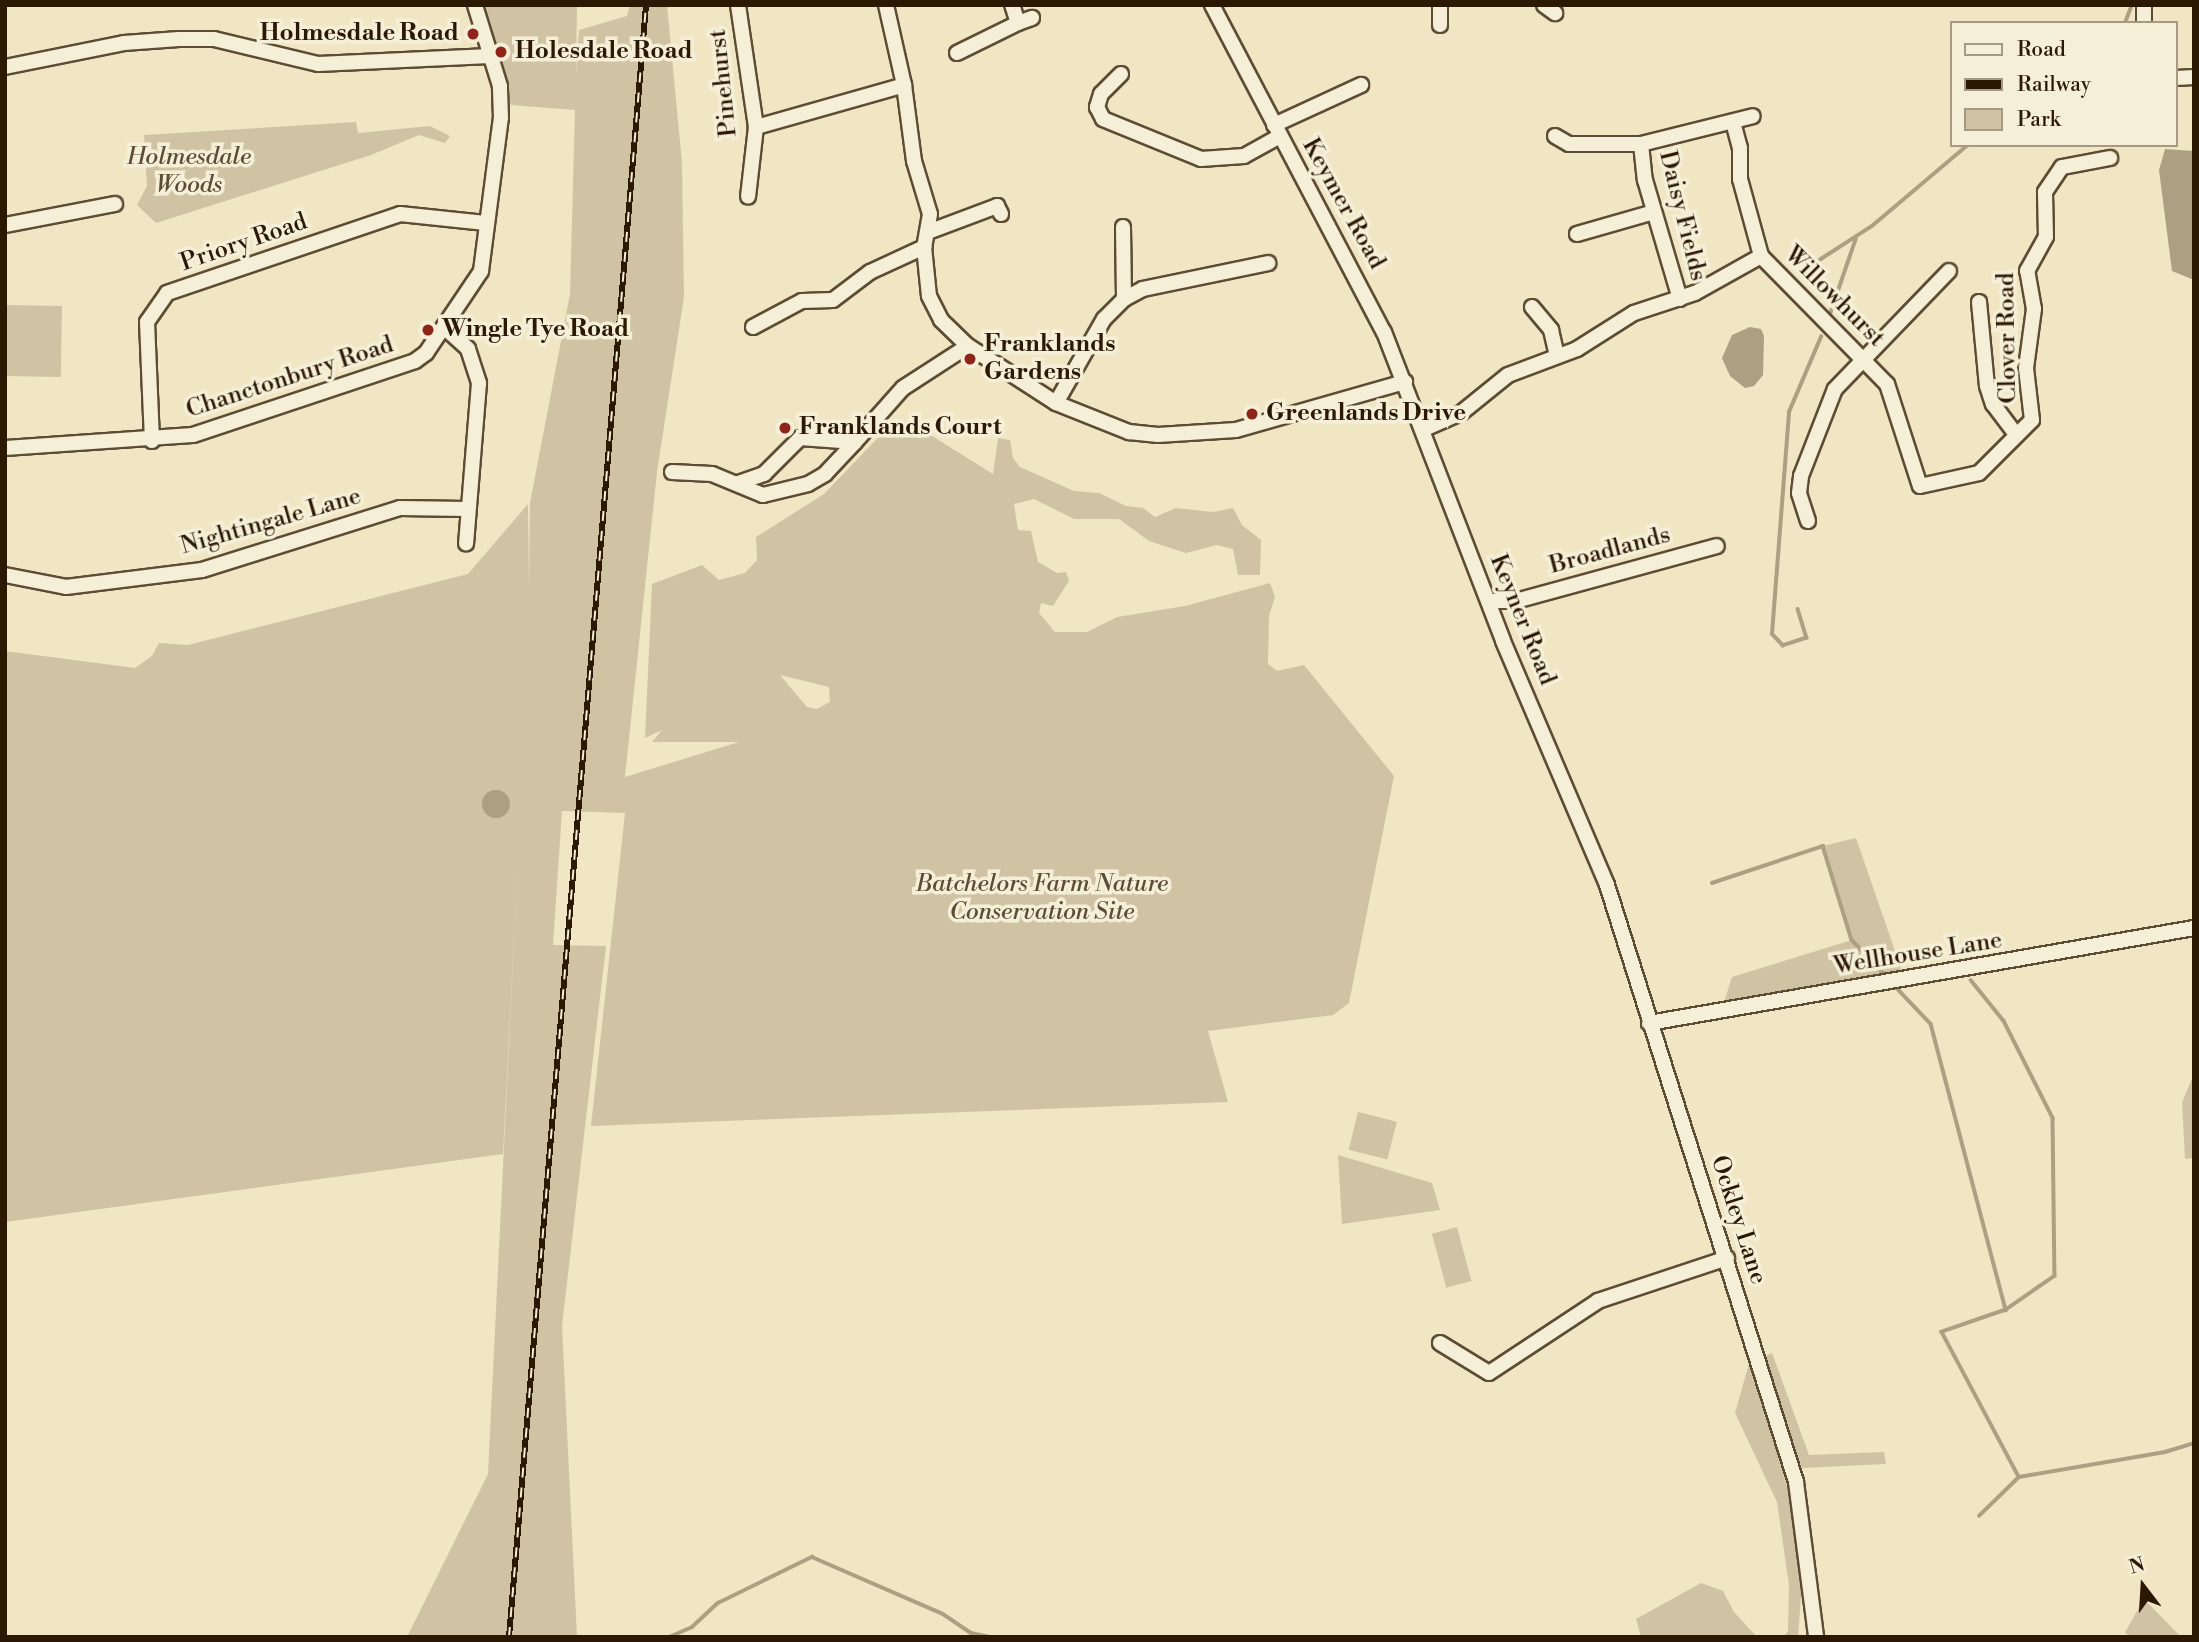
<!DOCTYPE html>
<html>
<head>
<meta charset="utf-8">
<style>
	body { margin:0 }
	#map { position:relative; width:2199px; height:1642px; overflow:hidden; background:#f0e6c3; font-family:"Libre Bodoni",serif }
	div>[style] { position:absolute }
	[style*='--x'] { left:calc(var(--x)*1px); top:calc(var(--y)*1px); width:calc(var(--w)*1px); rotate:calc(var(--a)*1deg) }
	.green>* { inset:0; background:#cfc3a3; transform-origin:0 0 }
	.water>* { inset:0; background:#ada082 }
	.round { border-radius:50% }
	.stream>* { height:3.5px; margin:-1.75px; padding:0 1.75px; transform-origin:1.75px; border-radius:1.75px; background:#ada082 }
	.roads { filter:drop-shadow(2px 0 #5d4c34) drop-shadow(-2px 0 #5d4c34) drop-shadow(0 2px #5d4c34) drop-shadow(0 -2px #5d4c34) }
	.minor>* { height:14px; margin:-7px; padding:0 7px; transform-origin:7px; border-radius:7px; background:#f5efd8 }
	.rail>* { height:6px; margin-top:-3px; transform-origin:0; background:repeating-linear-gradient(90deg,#f5efd8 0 10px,#2c1904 0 20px); box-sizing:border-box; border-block:2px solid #2c1904 }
	.dots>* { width:19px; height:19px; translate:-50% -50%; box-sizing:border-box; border:4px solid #f5efd8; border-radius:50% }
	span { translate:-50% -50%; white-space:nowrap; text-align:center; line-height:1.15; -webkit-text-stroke:7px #f5efd8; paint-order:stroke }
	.poi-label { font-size:24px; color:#2c1904; font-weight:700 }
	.right { translate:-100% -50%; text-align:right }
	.left { translate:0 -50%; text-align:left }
	.street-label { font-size:24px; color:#2c1904 }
	.park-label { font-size:24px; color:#5d4c34; font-style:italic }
	.frame { position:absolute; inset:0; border:7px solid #2c1904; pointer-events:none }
	.legend { position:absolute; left:1950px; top:21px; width:228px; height:126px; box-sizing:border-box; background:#f5efd8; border:2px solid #a59983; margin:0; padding:9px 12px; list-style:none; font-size:21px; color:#2c1904 }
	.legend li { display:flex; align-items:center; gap:14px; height:35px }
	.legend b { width:35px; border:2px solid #a59983 }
	.north { position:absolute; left:2108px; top:1551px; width:70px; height:70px; -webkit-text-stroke:5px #f5efd8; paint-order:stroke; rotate:343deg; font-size:19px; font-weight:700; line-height:28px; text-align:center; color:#2c1904 }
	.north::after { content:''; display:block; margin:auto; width:24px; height:32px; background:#2c1904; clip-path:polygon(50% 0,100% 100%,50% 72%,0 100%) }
</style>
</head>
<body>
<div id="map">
	<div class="green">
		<div style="clip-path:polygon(evenodd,484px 5px,577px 5px,576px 74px,579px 30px,627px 16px,630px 5px,667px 5px,682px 163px,684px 297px,657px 472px,625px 777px,739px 742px,652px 742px,662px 730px,645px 738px,652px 584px,702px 565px,719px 580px,745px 573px,757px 560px,756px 537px,824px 494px,893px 422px,908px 421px,993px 474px,998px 438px,1010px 440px,1013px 458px,1020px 467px,1074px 491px,1099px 493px,1126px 506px,1143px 508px,1155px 517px,1176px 508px,1213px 512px,1233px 508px,1242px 525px,1261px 540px,1260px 575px,1238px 575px,1233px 549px,1217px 545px,1186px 553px,1149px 541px,1119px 519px,1074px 519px,1034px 499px,1014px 504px,1018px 530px,1031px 531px,1038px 562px,1057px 573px,1066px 572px,1069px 581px,1053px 606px,1041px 603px,1039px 613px,1055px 632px,1087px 632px,1117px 617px,1185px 606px,1270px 583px,1275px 597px,1269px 616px,1268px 664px,1277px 671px,1304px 665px,1394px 776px,1349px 1003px,1333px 1015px,1208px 1031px,1228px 1102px,591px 1126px,625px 813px,562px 811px,553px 945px,606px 946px,562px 1326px,577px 1637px,407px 1637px,488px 1474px,518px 859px,503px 1154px,5px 1222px,5px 651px,135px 668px,152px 656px,159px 643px,188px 645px,468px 574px,528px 504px,529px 587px,530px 503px,570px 294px,575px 110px,511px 105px,484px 5px,780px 675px,829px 687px,830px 702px,817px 709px,807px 707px,780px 675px)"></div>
		<div style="clip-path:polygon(356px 122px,358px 133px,430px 126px,450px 136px,445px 143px,419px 135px,371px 155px,156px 223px,137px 205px,147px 186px,144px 135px)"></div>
		<div style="left:62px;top:306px;width:71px;height:57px;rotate:91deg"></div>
		<div style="clip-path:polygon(1856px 838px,1903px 974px,1724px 1002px,1732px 977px,1852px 940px,1823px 846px)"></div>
		<div style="clip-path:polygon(2194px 1074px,2194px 1158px,2185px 1159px,2182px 1102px)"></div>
		<div style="left:1358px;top:1112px;width:40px;height:39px;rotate:14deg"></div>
		<div style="clip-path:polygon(1338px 1155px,1432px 1183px,1440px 1210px,1342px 1224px)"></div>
		<div style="left:1457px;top:1227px;width:56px;height:26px;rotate:75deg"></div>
		<div style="clip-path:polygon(1772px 1353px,1809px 1455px,1884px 1452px,1886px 1464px,1802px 1468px,1764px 1357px)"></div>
		<div style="clip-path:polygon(1750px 1360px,1788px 1490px,1802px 1583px,1798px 1637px,1783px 1637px,1788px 1631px,1789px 1585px,1777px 1502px,1735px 1413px)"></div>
		<div style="clip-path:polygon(1701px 1583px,1723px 1591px,1734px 1612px,1757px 1637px,1641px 1637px,1636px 1619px)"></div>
		<div style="clip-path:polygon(2144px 1599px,2181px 1637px,2130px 1637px,2125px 1632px)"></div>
	</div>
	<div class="water">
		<div style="clip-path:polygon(2165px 149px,2194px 151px,2194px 280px,2172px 271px,2159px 170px)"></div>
		<div style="clip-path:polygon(1750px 327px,1761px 329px,1764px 336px,1763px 375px,1754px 386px,1745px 388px,1730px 376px,1722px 358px,1732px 335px)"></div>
		<div class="round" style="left:482px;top:790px;width:28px;height:28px"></div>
	</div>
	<div class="stream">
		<div style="--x:2125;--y:23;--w:19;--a:-69"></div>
		<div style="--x:1807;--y:268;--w:77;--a:-32.9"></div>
		<div style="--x:1872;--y:226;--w:126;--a:-40.2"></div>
		<div style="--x:1829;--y:317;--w:83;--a:-71.1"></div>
		<div style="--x:1798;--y:609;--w:30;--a:73"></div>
		<div style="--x:1807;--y:638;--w:25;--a:162"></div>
		<div style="--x:1783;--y:646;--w:16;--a:-133"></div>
		<div style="--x:1772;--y:634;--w:223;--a:-85.6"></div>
		<div style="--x:1789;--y:412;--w:82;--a:-66.9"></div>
		<div style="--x:1712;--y:883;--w:117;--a:-18.4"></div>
		<div style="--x:1823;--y:846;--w:98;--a:72.9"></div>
		<div style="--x:1852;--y:940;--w:52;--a:46.5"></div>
		<div style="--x:1971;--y:980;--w:53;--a:51.2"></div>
		<div style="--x:2004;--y:1021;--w:109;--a:63.2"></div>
		<div style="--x:2053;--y:1118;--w:158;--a:89.3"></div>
		<div style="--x:2055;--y:1276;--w:60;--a:145.2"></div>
		<div style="--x:2006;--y:1310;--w:68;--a:161"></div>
		<div style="--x:1942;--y:1332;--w:164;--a:62"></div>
		<div style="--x:1893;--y:984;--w:55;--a:46.5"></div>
		<div style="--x:1931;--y:1024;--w:296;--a:75.3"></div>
		<div style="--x:1979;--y:1516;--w:56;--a:-44.3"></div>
		<div style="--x:2019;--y:1477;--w:148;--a:-9.7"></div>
		<div style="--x:2165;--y:1452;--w:30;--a:-17"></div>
		<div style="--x:669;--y:1637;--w:25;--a:-23"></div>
		<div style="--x:692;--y:1627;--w:35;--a:-43"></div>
		<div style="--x:718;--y:1603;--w:105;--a:-26.1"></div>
		<div style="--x:812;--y:1557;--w:143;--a:23.5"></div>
		<div style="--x:943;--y:1614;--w:34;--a:34"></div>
		<div style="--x:971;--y:1633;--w:19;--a:12"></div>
	</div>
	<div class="roads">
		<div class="minor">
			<div style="--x:738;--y:5;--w:123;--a:81.6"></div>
			<div style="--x:756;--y:127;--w:70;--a:96.5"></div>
			<div style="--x:886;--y:5;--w:82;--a:77.3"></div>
			<div style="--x:904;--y:85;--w:77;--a:82.5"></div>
			<div style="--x:914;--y:161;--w:55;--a:73.2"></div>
			<div style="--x:930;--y:214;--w:34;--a:100"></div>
			<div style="--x:924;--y:247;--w:49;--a:84.2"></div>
			<div style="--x:929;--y:296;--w:27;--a:63"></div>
			<div style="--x:941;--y:320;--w:37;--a:44"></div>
			<div style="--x:968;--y:346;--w:105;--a:32.9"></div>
			<div style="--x:1056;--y:403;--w:79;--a:21.7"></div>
			<div style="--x:1129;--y:432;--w:29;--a:6"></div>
			<div style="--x:1158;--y:435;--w:78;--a:-3.7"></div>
			<div style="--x:1236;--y:430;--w:176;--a:-15.9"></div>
			<div style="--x:1212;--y:5;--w:369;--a:62.3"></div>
			<div style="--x:1384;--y:332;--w:331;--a:68.9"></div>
			<div style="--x:1503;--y:641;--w:265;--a:66.9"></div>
			<div style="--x:1607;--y:885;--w:626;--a:72.43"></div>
			<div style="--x:1796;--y:1482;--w:156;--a:82.6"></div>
			<div style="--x:1544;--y:5;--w:14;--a:36"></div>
			<div style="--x:2144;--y:5;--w:18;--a:90"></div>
			<div style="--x:1018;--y:23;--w:15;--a:-20"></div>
			<div style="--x:1440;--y:25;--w:20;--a:-90"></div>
			<div style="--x:957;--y:53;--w:68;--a:-26.2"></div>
			<div style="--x:1018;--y:23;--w:19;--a:-108"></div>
			<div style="--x:5;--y:67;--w:121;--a:-11.4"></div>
			<div style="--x:124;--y:43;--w:55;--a:-4.2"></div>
			<div style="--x:179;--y:39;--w:35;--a:0"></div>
			<div style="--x:214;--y:39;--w:107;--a:13.5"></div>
			<div style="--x:318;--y:64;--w:172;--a:-2.7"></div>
			<div style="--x:1121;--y:74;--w:28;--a:135"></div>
			<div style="--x:1101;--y:94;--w:14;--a:107"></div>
			<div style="--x:1097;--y:107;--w:13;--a:63"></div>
			<div style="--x:1103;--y:119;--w:106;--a:22.2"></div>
			<div style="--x:1201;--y:159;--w:43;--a:-4"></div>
			<div style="--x:1244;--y:156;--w:41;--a:-29.1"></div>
			<div style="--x:2176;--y:78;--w:18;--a:-3"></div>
			<div style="--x:1733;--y:122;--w:27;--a:75"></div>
			<div style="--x:1740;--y:148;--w:31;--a:90"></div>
			<div style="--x:1740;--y:179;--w:80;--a:74.7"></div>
			<div style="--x:1274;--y:125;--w:96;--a:-24.7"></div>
			<div style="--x:756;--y:127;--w:154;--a:-15.8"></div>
			<div style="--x:1555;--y:136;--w:16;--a:30"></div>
			<div style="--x:1569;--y:144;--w:72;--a:0"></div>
			<div style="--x:1641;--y:144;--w:115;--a:-14"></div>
			<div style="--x:1641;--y:144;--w:36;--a:84"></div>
			<div style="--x:1645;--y:180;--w:124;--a:73.6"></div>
			<div style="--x:5;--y:225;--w:112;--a:-10.8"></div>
			<div style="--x:1123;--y:227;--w:72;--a:89.2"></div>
			<div style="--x:928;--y:232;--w:74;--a:-20.6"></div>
			<div style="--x:997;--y:206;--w:9;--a:63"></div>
			<div style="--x:1577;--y:234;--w:80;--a:-15.9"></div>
			<div style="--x:1979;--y:302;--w:84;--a:84.6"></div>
			<div style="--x:1987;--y:386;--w:19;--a:72"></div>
			<div style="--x:1993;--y:404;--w:39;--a:53"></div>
			<div style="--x:1532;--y:307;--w:30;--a:50"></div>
			<div style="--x:1551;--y:330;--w:26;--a:77"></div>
			<div style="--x:753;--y:327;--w:55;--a:-28"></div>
			<div style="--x:802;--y:301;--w:31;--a:-2"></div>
			<div style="--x:833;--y:300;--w:46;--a:-37.1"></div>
			<div style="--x:870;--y:272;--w:60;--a:-24.8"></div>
			<div style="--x:445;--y:328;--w:31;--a:42"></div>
			<div style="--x:468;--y:349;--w:36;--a:72"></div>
			<div style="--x:479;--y:383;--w:161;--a:94.6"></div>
			<div style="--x:1056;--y:403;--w:97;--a:-60.3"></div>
			<div style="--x:1104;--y:319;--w:28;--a:-45"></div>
			<div style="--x:1124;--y:299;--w:21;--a:-28"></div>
			<div style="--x:1143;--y:289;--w:128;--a:-11.7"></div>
			<div style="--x:1424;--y:429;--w:40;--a:-23.4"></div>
			<div style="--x:1461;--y:413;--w:60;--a:-39"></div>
			<div style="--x:1508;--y:375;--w:74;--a:-20.6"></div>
			<div style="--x:1577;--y:349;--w:67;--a:-32.3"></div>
			<div style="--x:1634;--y:313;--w:64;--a:-18.2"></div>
			<div style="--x:1695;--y:293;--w:76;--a:-29.3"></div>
			<div style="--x:1761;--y:256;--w:180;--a:45.5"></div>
			<div style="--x:1887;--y:384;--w:107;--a:72.1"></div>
			<div style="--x:1920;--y:486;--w:60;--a:-12.4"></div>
			<div style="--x:1979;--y:473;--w:75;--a:-45"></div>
			<div style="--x:2032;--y:420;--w:52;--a:-96.6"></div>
			<div style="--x:2026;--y:368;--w:60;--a:-82.3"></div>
			<div style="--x:2034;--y:309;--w:39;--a:-100"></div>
			<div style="--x:2027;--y:271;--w:39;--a:-61"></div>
			<div style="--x:2046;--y:237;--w:45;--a:-91.3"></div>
			<div style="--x:2045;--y:192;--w:30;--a:-56"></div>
			<div style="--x:2062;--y:167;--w:49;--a:-10.6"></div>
			<div style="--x:152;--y:441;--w:119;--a:-92.4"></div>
			<div style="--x:147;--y:322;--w:35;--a:-55"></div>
			<div style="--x:167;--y:293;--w:246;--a:-18.7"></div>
			<div style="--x:400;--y:214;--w:86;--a:6"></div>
			<div style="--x:5;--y:448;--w:188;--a:-4"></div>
			<div style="--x:193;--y:435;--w:234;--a:-18.4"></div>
			<div style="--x:415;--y:361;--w:14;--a:-36"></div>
			<div style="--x:426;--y:353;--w:99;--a:-56.1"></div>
			<div style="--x:481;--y:271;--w:154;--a:-82.6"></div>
			<div style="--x:501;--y:118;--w:32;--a:-92"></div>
			<div style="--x:500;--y:86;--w:85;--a:-107.2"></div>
			<div style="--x:672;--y:472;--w:40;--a:2.9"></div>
			<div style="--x:712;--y:474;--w:55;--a:22.4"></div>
			<div style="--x:763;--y:495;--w:46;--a:-13.7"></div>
			<div style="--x:808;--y:484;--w:20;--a:-30"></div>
			<div style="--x:825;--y:474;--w:44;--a:-46.8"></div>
			<div style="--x:738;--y:483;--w:28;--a:-19"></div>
			<div style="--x:764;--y:474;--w:51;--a:-45"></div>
			<div style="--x:800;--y:438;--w:55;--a:4.2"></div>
			<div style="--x:855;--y:442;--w:72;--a:-48.4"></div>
			<div style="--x:903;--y:388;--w:77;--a:-32.9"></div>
			<div style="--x:1808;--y:521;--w:29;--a:-108"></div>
			<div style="--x:1799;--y:493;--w:17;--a:-83"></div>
			<div style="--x:1801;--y:476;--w:93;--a:-68.7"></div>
			<div style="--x:1835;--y:389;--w:164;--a:-46"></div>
			<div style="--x:5;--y:575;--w:62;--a:11.1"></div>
			<div style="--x:66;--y:587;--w:137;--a:-7.1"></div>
			<div style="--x:202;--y:570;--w:207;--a:-17.4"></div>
			<div style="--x:400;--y:508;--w:66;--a:0.9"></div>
			<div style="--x:1489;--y:601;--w:27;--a:0"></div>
			<div style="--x:1516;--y:601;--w:208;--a:-15.3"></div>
			<div style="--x:1649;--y:1023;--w:553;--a:-9.89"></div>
			<div style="--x:1440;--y:1343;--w:57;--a:31.5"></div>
			<div style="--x:1489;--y:1373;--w:131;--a:-33.4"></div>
			<div style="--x:1598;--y:1301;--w:136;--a:-18.4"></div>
		</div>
	</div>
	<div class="rail">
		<div style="--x:509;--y:1637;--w:1638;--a:-85.2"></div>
	</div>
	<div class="dots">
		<div style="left:473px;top:34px;background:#8f2418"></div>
		<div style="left:501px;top:52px;background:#8f2418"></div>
		<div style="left:428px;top:330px;background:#8f2418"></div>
		<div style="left:970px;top:359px;background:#8f2418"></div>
		<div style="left:1252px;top:414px;background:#8f2418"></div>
		<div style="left:785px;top:428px;background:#8f2418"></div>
	</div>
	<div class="poi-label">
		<span class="right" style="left:459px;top:34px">Holmesdale Road</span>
		<span class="left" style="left:515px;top:52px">Holesdale Road</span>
		<span class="left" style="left:442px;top:330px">Wingle Tye Road</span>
		<span class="left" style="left:984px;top:359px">Franklands<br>Gardens</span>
		<span class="left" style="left:1266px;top:414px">Greenlands Drive</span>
		<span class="left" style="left:799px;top:428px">Franklands Court</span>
	</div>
	<div class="street-label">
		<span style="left:724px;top:83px;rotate:-96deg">Pinehurst</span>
		<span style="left:1343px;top:204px;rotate:61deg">Keymer Road</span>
		<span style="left:1682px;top:216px;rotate:76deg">Daisy Fields</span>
		<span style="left:244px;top:243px;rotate:-19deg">Priory Road</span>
		<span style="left:1834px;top:297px;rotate:45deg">Willowhurst</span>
		<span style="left:2008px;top:338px;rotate:-91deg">Clover Road</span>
		<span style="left:290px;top:378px;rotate:-18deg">Chanctonbury Road</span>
		<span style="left:271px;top:522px;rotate:-16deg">Nightingale Lane</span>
		<span style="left:1610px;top:551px;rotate:-15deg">Broadlands</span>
		<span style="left:1522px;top:620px;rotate:68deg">Keyner Road</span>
		<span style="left:1918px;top:954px;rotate:-9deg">Wellhouse Lane</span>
		<span style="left:1738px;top:1220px;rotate:72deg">Ockley Lane</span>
	</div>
	<div class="park-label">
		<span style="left:189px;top:172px">Holmesdale<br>Woods</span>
		<span style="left:1042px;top:899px">Batchelors Farm Nature<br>Conservation Site</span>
	</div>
	<div class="frame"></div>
	<ul class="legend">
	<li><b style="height:9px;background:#f5efd8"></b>Road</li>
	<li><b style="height:9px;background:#2c1904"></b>Railway</li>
	<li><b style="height:19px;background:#cfc3a3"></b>Park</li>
	</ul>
	<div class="north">N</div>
</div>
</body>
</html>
